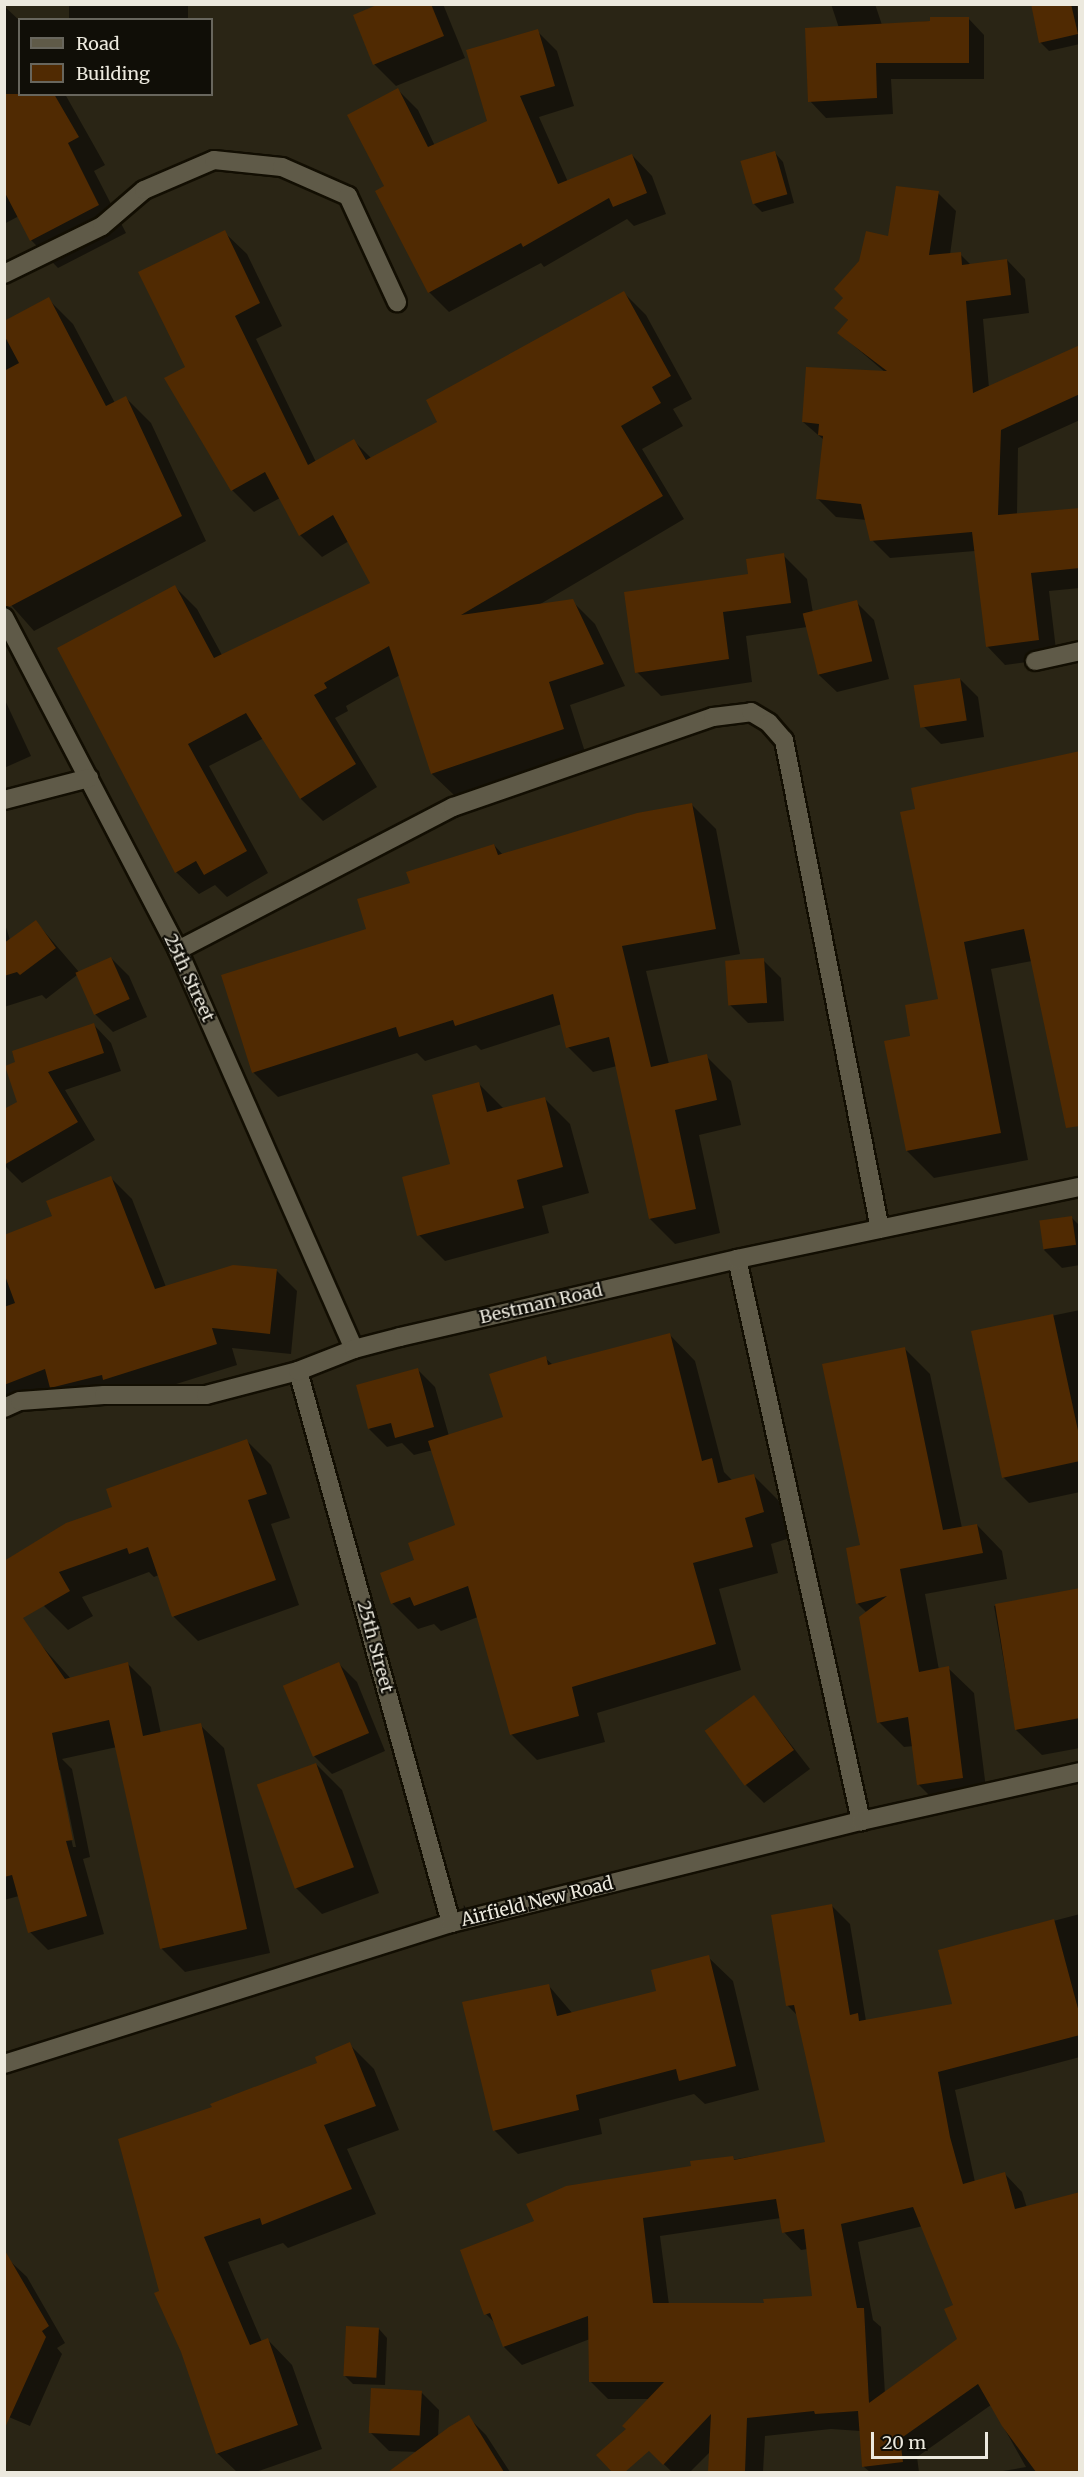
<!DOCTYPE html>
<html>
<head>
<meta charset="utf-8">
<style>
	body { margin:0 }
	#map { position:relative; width:1084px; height:2477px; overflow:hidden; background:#2a2515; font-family:Merriweather,serif }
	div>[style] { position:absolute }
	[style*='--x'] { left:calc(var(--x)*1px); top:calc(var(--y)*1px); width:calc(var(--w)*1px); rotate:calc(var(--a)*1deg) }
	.shadow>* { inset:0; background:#0007; transform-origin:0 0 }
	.building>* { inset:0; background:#502a02; transform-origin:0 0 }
	.roads { filter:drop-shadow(2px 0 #120e02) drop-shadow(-2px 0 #120e02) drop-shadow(0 2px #120e02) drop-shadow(0 -2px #120e02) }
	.street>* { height:18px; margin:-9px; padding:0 9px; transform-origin:9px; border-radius:9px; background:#5f5a48 }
	.secondary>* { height:18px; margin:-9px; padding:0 9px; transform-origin:9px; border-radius:9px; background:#5f5a48 }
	span { translate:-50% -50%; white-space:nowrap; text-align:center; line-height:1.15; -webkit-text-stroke:4.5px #100e07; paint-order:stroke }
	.street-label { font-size:18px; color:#ece9de }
	.frame { position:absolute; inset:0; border:6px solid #ece9de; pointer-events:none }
	.legend { position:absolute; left:18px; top:18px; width:195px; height:78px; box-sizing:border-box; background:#100e07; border:2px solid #68665d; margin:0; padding:8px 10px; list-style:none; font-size:18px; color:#ece9de }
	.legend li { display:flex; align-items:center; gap:12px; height:30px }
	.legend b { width:30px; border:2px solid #68665d }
	.scale { position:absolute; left:871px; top:2432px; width:117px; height:27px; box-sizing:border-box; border:3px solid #ece9de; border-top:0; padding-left:8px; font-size:18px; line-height:21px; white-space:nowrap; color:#ece9de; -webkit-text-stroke:4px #100e07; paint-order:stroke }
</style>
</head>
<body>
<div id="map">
	<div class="shadow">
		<div style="left:69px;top:4px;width:119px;height:17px"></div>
		<div style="clip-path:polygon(382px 4px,443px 4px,465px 58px,396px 86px,374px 64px)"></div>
		<div style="clip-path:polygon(831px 4px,875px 4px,882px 25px,968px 18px,984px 35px,984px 79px,891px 79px,893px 114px,826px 118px,810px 101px,839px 28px)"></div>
		<div style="clip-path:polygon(1032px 4px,1077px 5px,1080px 44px,1049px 51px,1040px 42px)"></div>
		<div style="clip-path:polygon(4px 6px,20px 21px,20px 94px,65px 94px,105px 165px,94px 171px,126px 233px,58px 268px,31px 240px,19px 216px,4px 224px)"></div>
		<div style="clip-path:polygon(537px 31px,557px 51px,574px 106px,539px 117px,568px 182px,632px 155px,652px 176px,666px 214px,634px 226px,627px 219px,544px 267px,541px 263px,449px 312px,429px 292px,386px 187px,398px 90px,418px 110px,435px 146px,489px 122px)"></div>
		<div style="clip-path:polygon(775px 153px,783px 162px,794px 203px,762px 212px,753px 203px)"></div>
		<div style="clip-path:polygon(938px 193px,956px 211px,950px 255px,960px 254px,971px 265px,1007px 260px,1025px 279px,1029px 313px,983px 319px,989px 388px,1080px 349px,1080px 420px,1018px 448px,1017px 515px,1080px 509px,1080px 588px,1049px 591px,1057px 658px,1005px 665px,987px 646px,975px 551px,890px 558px,872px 540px,867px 520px,836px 517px,818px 499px,824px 440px,803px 422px,886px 373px,839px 333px,849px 321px,836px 308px,889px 237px)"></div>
		<div style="clip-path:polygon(224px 232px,247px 254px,282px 326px,256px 339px,316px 462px,354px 441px,372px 459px,439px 423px,624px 293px,646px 315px,692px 399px,673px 409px,683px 426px,642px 449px,684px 519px,537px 606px,572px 601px,595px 624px,625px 686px,570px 705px,585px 752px,455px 796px,432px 774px,400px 675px,346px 706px,348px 711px,335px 718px,377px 787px,323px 821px,301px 799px,264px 738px,209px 766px,268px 873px,227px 897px,215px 885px,199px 894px,176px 872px,175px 587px,197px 609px,222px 655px,372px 584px,349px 541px,322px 557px,300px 535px,280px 498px,254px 512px,232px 490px,187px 368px)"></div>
		<div style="clip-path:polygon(48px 299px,73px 324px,115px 403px,126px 398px,151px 423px,206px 541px,34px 631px,4px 597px,4px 322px)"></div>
		<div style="clip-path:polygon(783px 555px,807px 579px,813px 613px,856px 602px,874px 620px,889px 679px,837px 692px,819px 675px,807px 627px,746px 636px,752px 682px,661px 696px,637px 672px,750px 575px)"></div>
		<div style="clip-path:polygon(960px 679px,978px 697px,984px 737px,941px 744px,923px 726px)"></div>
		<div style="clip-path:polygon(4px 698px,31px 756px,4px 768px)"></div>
		<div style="clip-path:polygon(1080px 752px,1032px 961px,991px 969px,1028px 1160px,934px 1178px,907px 1151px,912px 1038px,940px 1000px,917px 810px)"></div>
		<div style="clip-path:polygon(691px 804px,716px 829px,740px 954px,646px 971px,669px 1064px,706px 1056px,731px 1081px,741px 1125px,699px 1135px,720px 1233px,675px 1244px,650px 1219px,617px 1066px,593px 1072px,568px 1047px,562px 1024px,481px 1050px,476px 1045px,425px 1061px,417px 1053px,278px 1097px,253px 1072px,368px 930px,412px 884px,494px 845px,503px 855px)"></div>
		<div style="clip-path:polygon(4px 921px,10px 940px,36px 922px,79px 972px,111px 958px,129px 976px,147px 1017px,113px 1032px,95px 1014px,77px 975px,46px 999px,42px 995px,4px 1007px)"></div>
		<div style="clip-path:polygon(763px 960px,781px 978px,784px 1021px,748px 1023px,730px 1005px)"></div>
		<div style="clip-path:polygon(94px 1025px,111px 1043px,121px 1071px,65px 1090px,95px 1140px,22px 1183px,4px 1165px,4px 1111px,19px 1102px)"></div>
		<div style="clip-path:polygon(479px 1084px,504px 1109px,544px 1098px,570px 1124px,589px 1193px,542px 1206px,549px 1233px,445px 1261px,419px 1235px,451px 1165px)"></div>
		<div style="clip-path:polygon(111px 1178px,132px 1199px,166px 1287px,276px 1270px,297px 1291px,291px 1354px,232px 1348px,237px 1365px,125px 1400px,121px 1396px,72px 1408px,57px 1393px,4px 1406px,4px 1240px,54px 1217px)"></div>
		<div style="clip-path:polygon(1072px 1218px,1080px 1226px,1080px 1265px,1062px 1268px,1044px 1250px)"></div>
		<div style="clip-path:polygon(1080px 1310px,1080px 1492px,1029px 1503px,1003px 1477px,973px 1332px)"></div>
		<div style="clip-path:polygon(669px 1334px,695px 1361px,724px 1472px,733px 1481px,753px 1475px,780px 1502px,790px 1538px,771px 1544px,778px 1573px,719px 1589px,741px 1670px,597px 1713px,605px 1742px,537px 1760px,511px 1734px,478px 1617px,441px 1631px,434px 1624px,418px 1629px,392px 1603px,416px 1561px,457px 1526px,433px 1450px,414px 1455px,402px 1443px,387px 1447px,369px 1429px,417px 1369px,435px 1387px,449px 1436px,504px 1418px,545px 1358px,553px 1365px)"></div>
		<div style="clip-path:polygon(904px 1348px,930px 1374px,962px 1528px,977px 1525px,1002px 1551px,1007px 1579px,925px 1594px,939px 1670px,948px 1668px,974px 1693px,988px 1804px,944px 1810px,919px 1785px,914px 1746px,904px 1747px,879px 1722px,867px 1613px,858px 1604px,848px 1549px,862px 1546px)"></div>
		<div style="clip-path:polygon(247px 1441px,271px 1465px,290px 1518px,271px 1524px,299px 1605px,198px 1641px,174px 1617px,159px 1575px,154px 1577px,149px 1572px,82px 1597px,93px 1616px,68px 1630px,44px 1606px,25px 1569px,114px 1508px)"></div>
		<div style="clip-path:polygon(1080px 1590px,1080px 1748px,1042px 1755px,1016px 1730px,994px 1606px)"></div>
		<div style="clip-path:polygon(evenodd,34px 1637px,71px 1679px,128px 1664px,151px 1687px,161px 1734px,200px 1725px,224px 1748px,270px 1953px,185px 1972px,162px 1949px,117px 1747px,62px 1759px,72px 1769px,90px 1857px,83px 1859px,104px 1934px,48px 1950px,30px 1932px,19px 1896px,4px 1900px,4px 1770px,34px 1637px,57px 1770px,60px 1770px,76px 1847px,73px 1847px,57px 1770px)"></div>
		<div style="clip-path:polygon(339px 1664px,357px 1682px,385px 1751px,332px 1774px,314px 1756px)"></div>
		<div style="clip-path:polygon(754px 1697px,810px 1769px,764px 1803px,746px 1785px)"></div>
		<div style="clip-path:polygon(316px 1764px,342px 1790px,379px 1893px,322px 1914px,296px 1888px,259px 1785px)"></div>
		<div style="clip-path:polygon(evenodd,832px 1906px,850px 1924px,866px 2021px,954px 2005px,939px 1951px,1080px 1914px,1080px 2057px,955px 2090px,975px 2182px,1005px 2174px,1022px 2192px,1027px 2208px,1080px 2193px,1080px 2472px,997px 2472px,1026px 2467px,991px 2405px,917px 2457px,919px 2472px,870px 2472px,864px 2467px,860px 2431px,831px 2429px,765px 2436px,763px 2472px,710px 2472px,711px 2451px,690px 2472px,672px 2472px,648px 2449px,650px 2399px,608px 2399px,590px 2381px,590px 2339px,522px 2365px,504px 2347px,496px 2324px,486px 2314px,693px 2167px,827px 2143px,798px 2016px,787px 2005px,832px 1906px,781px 2218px,784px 2232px,801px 2250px,808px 2249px,814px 2297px,765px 2304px,669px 2305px,660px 2236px,781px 2218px,832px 1906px,923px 2226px,955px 2306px,959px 2339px,885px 2394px,881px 2327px,873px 2320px,858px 2242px,923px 2226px)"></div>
		<div style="clip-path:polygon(708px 1957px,733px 1981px,759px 2090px,705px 2104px,694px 2094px,599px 2119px,602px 2134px,518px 2154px,494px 2130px,549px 1986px,573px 2014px,658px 1992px)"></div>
		<div style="clip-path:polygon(349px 2044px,374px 2069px,399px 2130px,347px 2149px,376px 2214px,288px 2248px,283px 2243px,228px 2262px,262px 2342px,268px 2340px,292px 2365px,322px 2449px,256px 2472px,237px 2472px,217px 2453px,161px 2292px,214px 2108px,319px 2064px)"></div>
		<div style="clip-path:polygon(10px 2261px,27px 2277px,65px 2343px,57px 2348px,62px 2354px,30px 2426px,4px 2415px)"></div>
		<div style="clip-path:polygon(379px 2329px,387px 2338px,385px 2385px,353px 2384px,344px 2375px)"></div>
		<div style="clip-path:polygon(421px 2392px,439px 2410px,438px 2439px,468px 2417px,486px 2435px,510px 2472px,394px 2472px,419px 2452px,389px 2451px,371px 2433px)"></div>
	</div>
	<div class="building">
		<div style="clip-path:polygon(379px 4px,431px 4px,444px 36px,373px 65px,353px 15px)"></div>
		<div style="clip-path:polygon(1031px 4px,1071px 4px,1078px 34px,1039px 43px)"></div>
		<div style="clip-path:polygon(930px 17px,969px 17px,969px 63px,876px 63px,877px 98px,808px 102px,805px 28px,930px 21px)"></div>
		<div style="clip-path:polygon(538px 29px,555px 86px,520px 96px,558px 184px,632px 154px,647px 193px,613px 207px,609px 198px,523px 247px,521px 243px,428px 293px,375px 191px,384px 186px,347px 115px,398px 88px,428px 147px,487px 121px,466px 50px)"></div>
		<div style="clip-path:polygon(4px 94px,54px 94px,79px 137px,68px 143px,99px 205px,30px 241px,4px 191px)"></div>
		<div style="left:775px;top:151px;width:45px;height:36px;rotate:74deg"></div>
		<div style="clip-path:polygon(896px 186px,939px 191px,929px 255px,961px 252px,962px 265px,1007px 259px,1011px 295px,966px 301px,973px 393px,1080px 345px,1080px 394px,1001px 430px,998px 515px,1080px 508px,1080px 568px,1031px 573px,1039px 640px,986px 647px,972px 532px,870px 541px,861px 504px,816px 499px,823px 436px,818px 435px,819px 424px,802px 422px,806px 367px,887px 371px,837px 333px,848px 320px,834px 308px,843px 298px,834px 289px,859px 261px,866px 231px,888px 236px)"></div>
		<div style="clip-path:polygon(225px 230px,260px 303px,235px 316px,308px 465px,354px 439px,366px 460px,437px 422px,426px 400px,624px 291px,671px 376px,652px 387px,661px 403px,621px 426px,663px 496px,461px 615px,573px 599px,604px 664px,549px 682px,564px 729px,431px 774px,389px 646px,324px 683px,327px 688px,314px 695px,356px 764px,300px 799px,246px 713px,188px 744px,247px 851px,204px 875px,196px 861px,175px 873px,57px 648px,175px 585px,214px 658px,370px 583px,333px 515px,299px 536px,265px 472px,231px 491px,164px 378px,185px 367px,138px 272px)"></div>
		<div style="clip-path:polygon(49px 297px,106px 406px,126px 396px,182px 516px,9px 607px,4px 606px,4px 371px,19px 363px,4px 335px,4px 321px)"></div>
		<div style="clip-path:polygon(784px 553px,791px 603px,723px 612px,729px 659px,635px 673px,624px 592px,748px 574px,746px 559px)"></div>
		<div style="left:857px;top:600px;width:63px;height:56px;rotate:76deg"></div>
		<div style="left:960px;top:678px;width:43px;height:47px;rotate:81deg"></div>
		<div style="clip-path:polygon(1080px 751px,1080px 1126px,1066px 1128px,1024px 929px,964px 942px,1001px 1133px,906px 1151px,884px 1041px,910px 1036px,905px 1005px,938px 999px,900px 812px,915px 809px,911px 788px)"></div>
		<div style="clip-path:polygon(692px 803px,716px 929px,622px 946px,651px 1067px,707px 1054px,717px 1100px,675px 1110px,696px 1209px,649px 1219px,609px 1037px,566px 1048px,553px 994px,455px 1026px,453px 1020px,399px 1037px,396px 1027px,252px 1073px,221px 975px,366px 929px,357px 899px,410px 883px,406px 872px,494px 844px,498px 855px,637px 813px)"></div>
		<div style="clip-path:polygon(36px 920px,56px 948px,20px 975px,17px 972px,4px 976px,4px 943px)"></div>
		<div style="left:111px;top:957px;width:46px;height:39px;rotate:66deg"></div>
		<div style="left:764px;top:958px;width:45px;height:39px;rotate:86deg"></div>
		<div style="clip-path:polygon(94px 1023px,104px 1053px,48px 1072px,78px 1122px,4px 1165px,4px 1109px,17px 1102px,5px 1066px,15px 1062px,12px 1051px)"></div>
		<div style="clip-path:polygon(479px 1082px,487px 1112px,545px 1097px,563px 1167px,517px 1180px,524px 1208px,417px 1236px,402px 1177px,450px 1164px,432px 1095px)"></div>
		<div style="clip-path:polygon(111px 1176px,155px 1289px,233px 1265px,277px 1269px,270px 1334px,212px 1328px,217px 1344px,103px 1380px,102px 1375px,50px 1388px,45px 1369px,4px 1385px,4px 1307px,15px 1303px,4px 1273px,4px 1235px,52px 1216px,46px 1201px)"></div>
		<div style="left:1072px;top:1216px;width:29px;height:33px;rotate:82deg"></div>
		<div style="clip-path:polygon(1053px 1314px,1080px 1440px,1080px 1461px,1002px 1478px,971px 1331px)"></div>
		<div style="clip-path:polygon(670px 1333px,702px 1461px,712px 1458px,718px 1483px,754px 1474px,764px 1512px,745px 1518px,753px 1547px,693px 1563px,716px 1644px,572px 1687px,579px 1716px,510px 1735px,468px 1586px,414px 1606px,410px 1597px,391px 1604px,380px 1573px,414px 1560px,408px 1543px,455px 1525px,428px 1441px,503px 1417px,489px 1374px,546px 1356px,548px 1365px)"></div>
		<div style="clip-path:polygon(905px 1347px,943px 1530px,977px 1524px,983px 1553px,900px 1569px,919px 1672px,949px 1666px,963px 1778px,917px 1785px,908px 1717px,877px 1723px,859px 1617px,887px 1596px,856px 1604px,846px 1548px,860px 1545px,822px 1364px)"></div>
		<div style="clip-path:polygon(418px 1368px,434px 1427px,395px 1438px,391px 1423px,368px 1429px,356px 1385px)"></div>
		<div style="clip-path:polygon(247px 1439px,267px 1494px,248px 1500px,276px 1580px,172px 1617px,148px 1547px,129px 1554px,127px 1548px,59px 1572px,70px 1591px,23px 1618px,65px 1679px,128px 1662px,143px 1736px,201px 1723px,247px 1929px,160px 1949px,109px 1720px,52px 1733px,73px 1840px,66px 1841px,87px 1916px,28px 1933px,12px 1875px,4px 1877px,4px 1561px,66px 1523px,112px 1507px,106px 1489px)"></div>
		<div style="clip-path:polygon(1080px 1588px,1080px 1718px,1015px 1730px,995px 1604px)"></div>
		<div style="left:339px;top:1662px;width:77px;height:61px;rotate:67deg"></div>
		<div style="left:754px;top:1695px;width:68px;height:61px;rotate:54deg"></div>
		<div style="left:316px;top:1763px;width:111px;height:63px;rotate:70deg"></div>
		<div style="clip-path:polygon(evenodd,832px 1904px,850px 2015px,858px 2013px,859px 2021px,952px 2004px,938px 1950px,1054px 1919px,1080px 2016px,1080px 2035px,938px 2072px,950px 2137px,963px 2184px,1005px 2172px,1015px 2209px,1080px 2192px,1080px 2472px,1036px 2472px,1002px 2426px,978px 2384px,900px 2439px,903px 2462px,862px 2467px,858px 2411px,815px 2414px,814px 2411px,747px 2418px,745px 2472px,708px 2472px,711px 2414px,663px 2465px,649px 2451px,625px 2472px,612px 2472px,596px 2455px,626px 2429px,622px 2426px,664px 2382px,589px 2382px,588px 2316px,503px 2347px,490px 2313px,484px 2315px,460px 2250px,534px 2221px,526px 2204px,566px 2186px,691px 2166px,690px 2161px,733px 2156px,734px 2160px,825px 2142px,794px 2005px,786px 2006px,771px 1915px,832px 1904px,776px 2199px,782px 2233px,804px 2229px,812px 2296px,763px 2299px,764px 2303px,653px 2303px,643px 2218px,776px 2199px,832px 1904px,913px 2207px,953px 2305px,944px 2309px,957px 2339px,869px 2403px,864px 2308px,857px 2308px,841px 2224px,913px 2207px)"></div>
		<div style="clip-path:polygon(709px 1955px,736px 2066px,679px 2081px,676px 2069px,576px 2095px,579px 2110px,493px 2131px,462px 2002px,549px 1984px,557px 2016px,656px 1991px,651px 1970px)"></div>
		<div style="clip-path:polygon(350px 2042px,376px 2106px,324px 2125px,352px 2189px,262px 2225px,260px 2218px,204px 2237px,250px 2345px,268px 2338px,298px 2425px,216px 2454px,181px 2352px,154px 2293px,159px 2291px,118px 2139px,212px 2107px,210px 2104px,317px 2063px,315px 2057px)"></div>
		<div style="clip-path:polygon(4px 2249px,49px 2326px,42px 2331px,46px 2337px,4px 2430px)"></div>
		<div style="left:346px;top:2326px;width:33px;height:50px;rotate:3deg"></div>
		<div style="left:371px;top:2388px;width:51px;height:45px;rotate:3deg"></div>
		<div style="clip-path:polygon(469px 2415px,504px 2472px,388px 2472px,449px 2427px)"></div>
	</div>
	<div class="roads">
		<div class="street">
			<div style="--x:4;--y:274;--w:109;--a:-26.1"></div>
			<div style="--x:102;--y:226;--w:55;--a:-40.6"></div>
			<div style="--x:144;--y:190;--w:76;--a:-23.2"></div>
			<div style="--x:214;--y:160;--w:68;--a:5.9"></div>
			<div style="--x:282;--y:167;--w:72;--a:23.7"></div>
			<div style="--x:348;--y:196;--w:117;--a:65.2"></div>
			<div style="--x:4;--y:617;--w:376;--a:62.4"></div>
			<div style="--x:178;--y:950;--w:436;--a:66.2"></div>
			<div style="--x:1035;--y:661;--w:46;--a:-12.5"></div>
			<div style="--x:4;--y:800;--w:88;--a:-14.5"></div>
			<div style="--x:178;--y:950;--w:310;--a:-27.5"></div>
			<div style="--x:453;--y:807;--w:275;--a:-19.1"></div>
			<div style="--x:713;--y:717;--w:38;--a:-7"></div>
			<div style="--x:751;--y:712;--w:21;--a:31"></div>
			<div style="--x:769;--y:723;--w:23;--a:49"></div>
			<div style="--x:784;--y:740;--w:498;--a:78.9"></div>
			<div style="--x:737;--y:1259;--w:576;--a:77.56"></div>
			<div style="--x:298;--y:1371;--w:573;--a:74.51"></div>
			<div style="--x:4;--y:1408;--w:17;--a:-24"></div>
			<div style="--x:20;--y:1401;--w:84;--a:-4.1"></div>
			<div style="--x:104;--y:1395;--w:102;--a:0"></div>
			<div style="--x:206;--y:1395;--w:95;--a:-14.6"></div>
			<div style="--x:298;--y:1371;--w:60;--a:-21.4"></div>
			<div style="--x:354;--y:1349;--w:48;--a:-14.6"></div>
			<div style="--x:400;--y:1337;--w:346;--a:-13"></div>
			<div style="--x:737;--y:1259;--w:350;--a:-11.9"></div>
		</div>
		<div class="secondary">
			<div style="--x:4;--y:2064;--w:469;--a:-17.5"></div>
			<div style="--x:451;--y:1923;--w:422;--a:-14"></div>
			<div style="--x:861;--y:1821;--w:224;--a:-12.6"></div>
		</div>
	</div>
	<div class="street-label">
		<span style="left:189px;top:978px;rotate:65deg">25th Street</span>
		<span style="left:541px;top:1304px;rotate:-13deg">Bestman Road</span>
		<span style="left:375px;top:1647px;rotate:75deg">25th Street</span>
		<span style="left:537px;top:1902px;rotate:-14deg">Airfield New Road</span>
	</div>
	<div class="frame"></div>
	<ul class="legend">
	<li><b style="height:8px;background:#5f5a48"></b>Road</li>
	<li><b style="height:16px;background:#502a02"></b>Building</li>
	</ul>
	<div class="scale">20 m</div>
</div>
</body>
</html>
